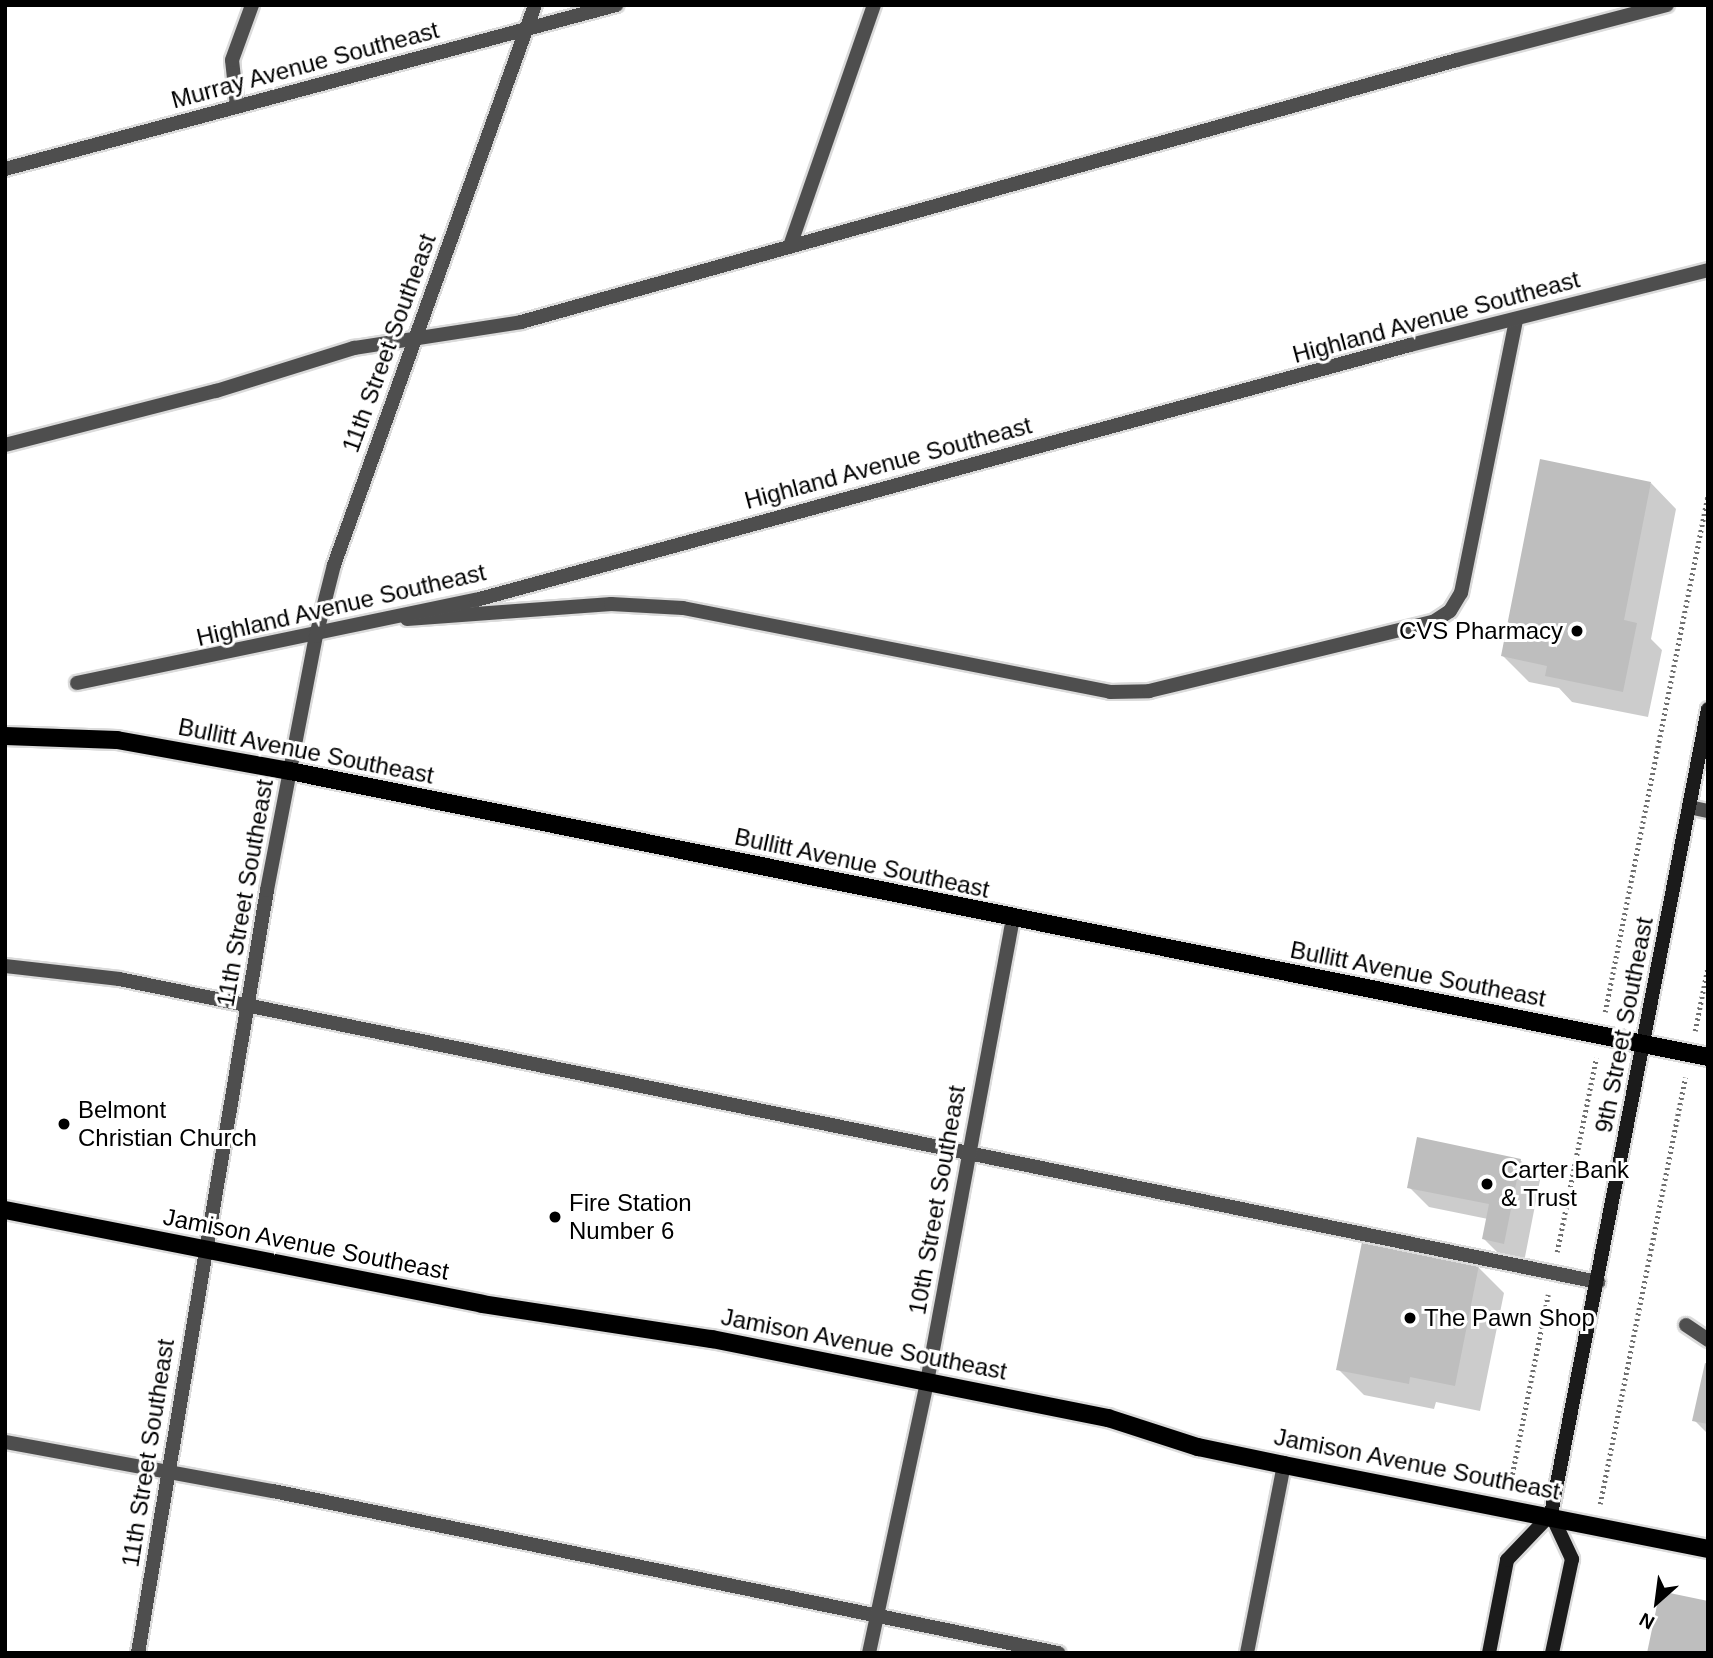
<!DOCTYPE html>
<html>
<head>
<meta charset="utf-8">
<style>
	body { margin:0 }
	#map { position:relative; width:1713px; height:1658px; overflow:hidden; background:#fff; font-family:Arial,sans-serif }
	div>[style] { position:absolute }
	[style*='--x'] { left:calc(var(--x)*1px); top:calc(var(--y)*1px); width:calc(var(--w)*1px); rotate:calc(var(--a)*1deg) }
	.shadow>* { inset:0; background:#0003 }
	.building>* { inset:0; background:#bebebe }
	.path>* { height:4.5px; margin-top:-2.25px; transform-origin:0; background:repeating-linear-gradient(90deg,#707070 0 2px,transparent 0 5.5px) }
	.roads { filter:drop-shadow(2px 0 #dbdbdb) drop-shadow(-2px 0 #dbdbdb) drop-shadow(0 2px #dbdbdb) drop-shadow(0 -2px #dbdbdb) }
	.lane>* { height:14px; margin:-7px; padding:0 7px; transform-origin:7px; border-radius:7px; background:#4e4e4e }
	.street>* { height:14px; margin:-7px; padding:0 7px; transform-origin:7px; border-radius:7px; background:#4e4e4e }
	.secondary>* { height:14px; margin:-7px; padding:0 7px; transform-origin:7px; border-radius:7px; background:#1b1b1b }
	.primary>* { height:18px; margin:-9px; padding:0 9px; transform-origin:9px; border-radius:9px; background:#000 }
	.dots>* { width:19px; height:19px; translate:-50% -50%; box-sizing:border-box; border:4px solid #fff; border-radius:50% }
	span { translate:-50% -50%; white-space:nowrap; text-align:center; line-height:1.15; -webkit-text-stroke:6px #fff; paint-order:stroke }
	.street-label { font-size:24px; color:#000 }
	.poi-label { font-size:24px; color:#000 }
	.right { translate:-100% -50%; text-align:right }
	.left { translate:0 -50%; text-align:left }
	.frame { position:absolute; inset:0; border:7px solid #000; pointer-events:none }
	.north { position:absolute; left:1622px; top:1567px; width:70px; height:70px; -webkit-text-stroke:5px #fff; paint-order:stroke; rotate:208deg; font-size:19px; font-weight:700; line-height:28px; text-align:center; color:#000 }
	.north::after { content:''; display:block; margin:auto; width:24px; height:32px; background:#000; clip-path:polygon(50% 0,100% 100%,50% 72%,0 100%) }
</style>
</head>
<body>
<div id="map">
	<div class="shadow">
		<div style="clip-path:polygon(1651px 483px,1676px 509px,1651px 639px,1662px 650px,1648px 717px,1572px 702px,1559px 688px,1529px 682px,1503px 656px)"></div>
		<div style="clip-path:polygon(1520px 1160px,1540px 1180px,1524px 1262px,1503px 1258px,1484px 1239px,1488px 1219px,1429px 1207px,1409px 1187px)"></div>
		<div style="clip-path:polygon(1478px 1267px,1504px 1293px,1480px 1411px,1436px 1402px,1434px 1409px,1364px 1395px,1338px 1369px)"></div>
		<div style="clip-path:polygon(1708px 1366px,1708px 1434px,1694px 1420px)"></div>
	</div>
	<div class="building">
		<div style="clip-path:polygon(1540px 459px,1651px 482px,1624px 620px,1637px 623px,1623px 692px,1545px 676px,1547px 666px,1501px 656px)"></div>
		<div style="clip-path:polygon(1417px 1137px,1521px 1159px,1504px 1244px,1482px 1239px,1489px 1204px,1407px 1188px)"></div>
		<div style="clip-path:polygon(1362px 1242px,1479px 1265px,1455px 1386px,1410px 1377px,1409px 1384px,1336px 1370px)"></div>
		<div style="clip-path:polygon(1705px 1363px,1708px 1364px,1708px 1424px,1692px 1421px)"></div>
		<div style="clip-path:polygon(1660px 1591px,1708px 1601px,1708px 1653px,1647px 1653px)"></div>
	</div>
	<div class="path">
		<div style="--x:1605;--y:1012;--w:528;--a:-78.75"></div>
		<div style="--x:1695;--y:1031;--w:66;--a:-78.7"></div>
		<div style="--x:1557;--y:1252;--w:198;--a:-78.6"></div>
		<div style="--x:1510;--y:1485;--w:194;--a:-78.7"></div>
		<div style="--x:1600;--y:1504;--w:435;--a:-78.7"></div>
	</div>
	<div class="roads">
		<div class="lane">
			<div style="--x:237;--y:106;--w:46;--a:-96.2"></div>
			<div style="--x:232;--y:60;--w:59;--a:-70"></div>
			<div style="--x:790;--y:246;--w:255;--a:-70.8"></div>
			<div style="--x:5;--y:445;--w:218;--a:-14.4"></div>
			<div style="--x:216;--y:391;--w:145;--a:-17.3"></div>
			<div style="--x:354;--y:348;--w:169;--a:-8.8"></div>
			<div style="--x:521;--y:322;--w:972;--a:-15.64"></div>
			<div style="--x:1457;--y:60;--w:217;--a:-14.7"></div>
			<div style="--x:407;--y:619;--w:205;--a:-4.2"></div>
			<div style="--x:611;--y:604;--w:72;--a:3.2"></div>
			<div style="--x:683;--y:608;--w:435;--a:11.1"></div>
			<div style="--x:1110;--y:692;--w:39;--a:-1"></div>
			<div style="--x:1149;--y:691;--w:292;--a:-13.7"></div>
			<div style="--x:1433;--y:622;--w:20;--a:-33"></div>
			<div style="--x:1450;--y:611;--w:21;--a:-59"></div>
			<div style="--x:1461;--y:593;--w:279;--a:-78.6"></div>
			<div style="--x:1689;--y:807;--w:19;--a:12"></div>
			<div style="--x:5;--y:966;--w:115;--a:6.5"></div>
			<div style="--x:119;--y:979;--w:1510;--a:11.58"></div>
			<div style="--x:1686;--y:1325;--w:27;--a:34"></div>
			<div style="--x:5;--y:1442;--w:272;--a:10.4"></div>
			<div style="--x:273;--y:1491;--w:802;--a:11.66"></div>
			<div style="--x:1247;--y:1653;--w:192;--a:-78.9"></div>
		</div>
		<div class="street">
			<div style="--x:5;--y:169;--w:633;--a:-15.02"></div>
			<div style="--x:77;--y:683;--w:408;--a:-11.8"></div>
			<div style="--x:476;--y:600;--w:968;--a:-15.27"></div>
			<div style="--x:1410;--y:345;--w:307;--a:-14.1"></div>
			<div style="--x:138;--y:1653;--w:774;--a:-80.4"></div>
			<div style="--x:267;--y:890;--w:259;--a:-79.1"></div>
			<div style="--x:316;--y:636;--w:73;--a:-75.8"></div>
			<div style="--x:334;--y:565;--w:595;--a:-70.26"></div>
			<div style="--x:869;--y:1653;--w:277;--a:-77.9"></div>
			<div style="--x:927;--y:1382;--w:471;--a:-79.5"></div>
		</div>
		<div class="secondary">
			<div style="--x:1551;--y:1514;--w:50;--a:65"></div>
			<div style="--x:1572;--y:1559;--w:96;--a:102"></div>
			<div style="--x:1489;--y:1653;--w:95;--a:-79"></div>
			<div style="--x:1507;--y:1560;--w:64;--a:-46.3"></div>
			<div style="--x:1551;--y:1514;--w:820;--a:-78.96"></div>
		</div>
		<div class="primary">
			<div style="--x:5;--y:736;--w:112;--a:2"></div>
			<div style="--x:117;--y:740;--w:176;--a:10.2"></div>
			<div style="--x:290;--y:771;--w:1447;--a:11.4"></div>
			<div style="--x:5;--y:1210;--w:486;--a:11.1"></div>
			<div style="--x:482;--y:1304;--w:233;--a:8.7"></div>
			<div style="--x:712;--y:1339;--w:404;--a:11.3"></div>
			<div style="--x:1108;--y:1418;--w:95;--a:17.9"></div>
			<div style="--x:1198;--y:1447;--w:88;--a:11.8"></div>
			<div style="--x:1284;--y:1465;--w:432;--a:11.2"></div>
		</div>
	</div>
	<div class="dots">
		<div style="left:1577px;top:631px;background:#000"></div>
		<div style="left:64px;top:1124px;background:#000"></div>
		<div style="left:1487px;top:1184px;background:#000"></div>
		<div style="left:555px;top:1217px;background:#000"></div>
		<div style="left:1410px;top:1318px;background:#000"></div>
	</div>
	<div class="street-label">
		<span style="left:305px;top:65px;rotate:-15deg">Murray Avenue Southeast</span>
		<span style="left:1436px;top:317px;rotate:-15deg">Highland Avenue Southeast</span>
		<span style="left:389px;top:343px;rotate:-70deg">11th Street Southeast</span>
		<span style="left:888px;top:463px;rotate:-15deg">Highland Avenue Southeast</span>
		<span style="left:341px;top:605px;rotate:-13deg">Highland Avenue Southeast</span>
		<span style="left:306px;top:751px;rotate:11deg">Bullitt Avenue Southeast</span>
		<span style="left:862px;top:863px;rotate:12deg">Bullitt Avenue Southeast</span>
		<span style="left:245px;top:893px;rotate:-80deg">11th Street Southeast</span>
		<span style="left:1418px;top:974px;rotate:11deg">Bullitt Avenue Southeast</span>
		<span style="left:1624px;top:1025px;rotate:-79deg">9th Street Southeast</span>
		<span style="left:937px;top:1200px;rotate:-80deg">10th Street Southeast</span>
		<span style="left:306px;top:1244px;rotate:11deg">Jamison Avenue Southeast</span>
		<span style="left:864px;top:1344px;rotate:11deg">Jamison Avenue Southeast</span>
		<span style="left:148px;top:1453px;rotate:-81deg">11th Street Southeast</span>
		<span style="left:1417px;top:1464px;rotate:11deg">Jamison Avenue Southeast</span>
	</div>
	<div class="poi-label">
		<span class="right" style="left:1563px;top:631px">CVS Pharmacy</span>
		<span class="left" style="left:78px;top:1124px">Belmont<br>Christian Church</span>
		<span class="left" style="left:1501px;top:1184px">Carter Bank<br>&amp; Trust</span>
		<span class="left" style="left:569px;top:1217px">Fire Station<br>Number 6</span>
		<span class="left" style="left:1424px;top:1318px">The Pawn Shop</span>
	</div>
	<div class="frame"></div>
	<div class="north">N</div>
</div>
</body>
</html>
